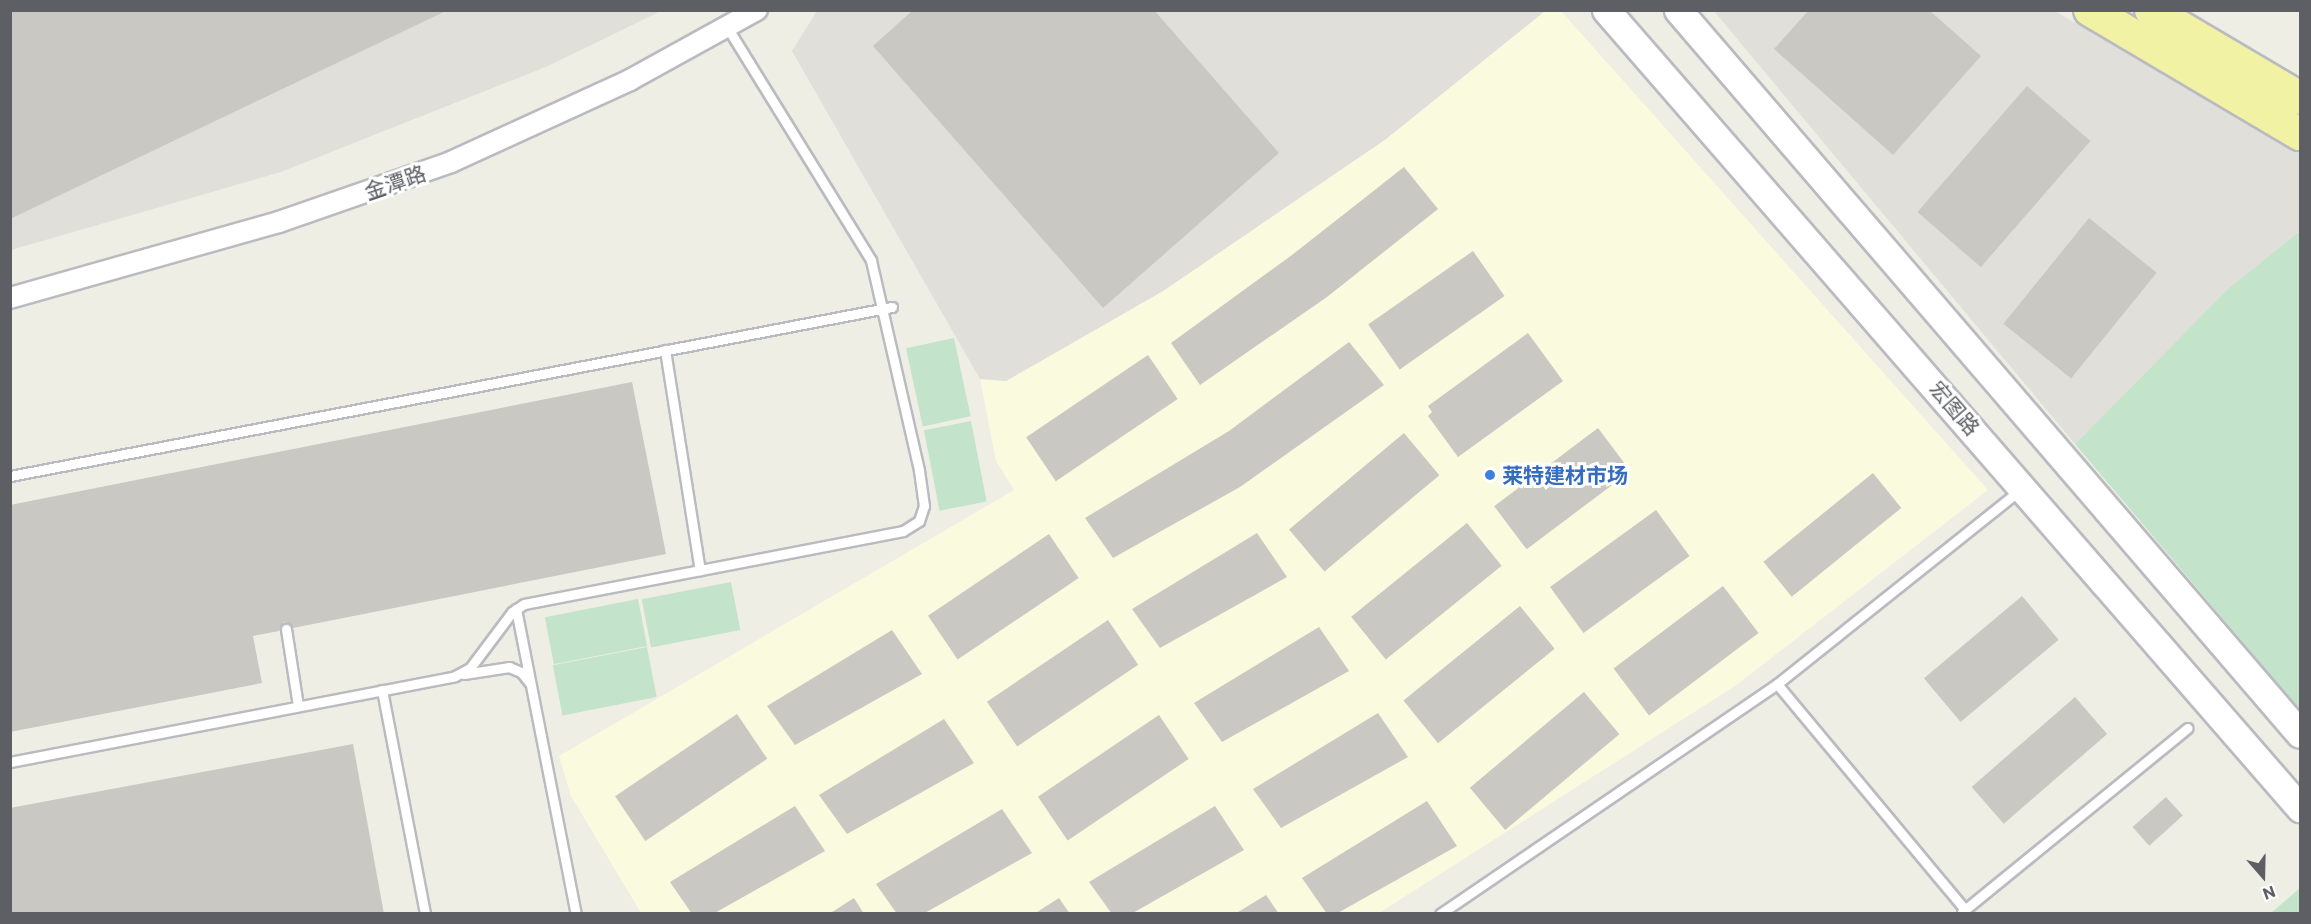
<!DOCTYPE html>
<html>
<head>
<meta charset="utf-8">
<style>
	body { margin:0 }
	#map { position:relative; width:2311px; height:924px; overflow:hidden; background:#eeeee5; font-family:Commissioner,"Noto Sans SC",sans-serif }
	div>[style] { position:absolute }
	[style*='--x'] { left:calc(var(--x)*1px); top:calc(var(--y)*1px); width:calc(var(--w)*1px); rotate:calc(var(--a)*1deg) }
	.commercial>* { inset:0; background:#fafade }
	.industrial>* { inset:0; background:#e0dfd9 }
	.green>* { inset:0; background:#c4e3cb; transform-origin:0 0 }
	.building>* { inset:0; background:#c9c8c2; transform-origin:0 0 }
	.roads { filter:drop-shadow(2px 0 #babbc0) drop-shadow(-2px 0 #babbc0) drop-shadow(0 2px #babbc0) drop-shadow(0 -2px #babbc0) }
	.service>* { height:9px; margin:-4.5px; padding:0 4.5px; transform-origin:4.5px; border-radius:4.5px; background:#fff }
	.minor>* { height:20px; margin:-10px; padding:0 10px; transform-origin:10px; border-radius:10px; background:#fff }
	.secondary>* { height:27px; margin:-13.5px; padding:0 13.5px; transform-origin:13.5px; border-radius:13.5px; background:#fff }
	.trunk>* { height:32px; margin:-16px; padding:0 16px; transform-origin:16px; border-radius:16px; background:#f2f2a4 }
	.dots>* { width:16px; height:16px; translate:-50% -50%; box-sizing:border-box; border:3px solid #fff; border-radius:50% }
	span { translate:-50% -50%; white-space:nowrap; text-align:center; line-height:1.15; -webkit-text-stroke:6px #fff; paint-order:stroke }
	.street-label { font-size:21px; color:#5d5f64 }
	.shop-label { font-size:21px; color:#366cbe; font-weight:700 }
	.left { translate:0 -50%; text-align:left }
	.frame { position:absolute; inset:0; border:12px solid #5d5f64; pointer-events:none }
	.north { position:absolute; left:2233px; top:846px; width:60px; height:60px; -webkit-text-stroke:4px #fff; paint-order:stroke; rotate:160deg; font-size:16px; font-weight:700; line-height:24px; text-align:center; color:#5d5f64 }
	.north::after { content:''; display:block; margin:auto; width:21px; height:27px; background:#5d5f64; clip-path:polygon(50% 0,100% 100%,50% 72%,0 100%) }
</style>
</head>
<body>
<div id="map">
	<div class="commercial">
		<div style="clip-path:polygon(1545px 11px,1561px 11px,1988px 490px,1735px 686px,1379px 913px,641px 913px,571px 796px,559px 756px,1014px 490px,996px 461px,980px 379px,1006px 381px,1163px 291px,1386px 139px)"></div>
	</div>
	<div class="industrial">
		<div style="clip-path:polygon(11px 11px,661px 11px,548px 66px,281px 172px,11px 250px)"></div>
		<div style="clip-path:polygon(817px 11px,1545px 11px,1386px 139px,1163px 291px,1006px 381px,980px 379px,792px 51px)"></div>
		<div style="clip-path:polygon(1714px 11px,2055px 11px,2300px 154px,2300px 231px,2229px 288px,2075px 444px)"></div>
	</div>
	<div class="green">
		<div style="clip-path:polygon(2300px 231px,2300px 710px,2075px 444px,2229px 288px)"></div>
		<div style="left:954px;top:338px;width:80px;height:49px;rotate:78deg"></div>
		<div style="left:971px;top:421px;width:82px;height:48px;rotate:79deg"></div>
		<div style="left:731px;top:582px;width:49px;height:91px;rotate:79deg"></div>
		<div style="left:638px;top:599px;width:48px;height:95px;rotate:79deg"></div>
		<div style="left:647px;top:647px;width:51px;height:96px;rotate:79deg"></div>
		<div style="clip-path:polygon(2300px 888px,2300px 913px,2271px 913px)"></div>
	</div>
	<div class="building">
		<div style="clip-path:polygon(10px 10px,448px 10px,10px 219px)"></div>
		<div style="clip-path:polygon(913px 10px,1154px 10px,1279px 153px,1103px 308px,873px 46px)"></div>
		<div style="clip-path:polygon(1809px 10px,1929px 10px,1981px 56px,1893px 155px,1774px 49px)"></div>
		<div style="left:2027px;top:86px;width:84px;height:167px;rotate:41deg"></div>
		<div style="clip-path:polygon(1404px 167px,1438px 209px,1327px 297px,1200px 385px,1171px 343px,1292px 255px)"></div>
		<div style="left:2089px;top:218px;width:87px;height:136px;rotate:39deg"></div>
		<div style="left:1473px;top:251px;width:55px;height:128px;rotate:55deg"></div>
		<div style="clip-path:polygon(1528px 333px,1563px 381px,1458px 457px,1428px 416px,1432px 412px,1428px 406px)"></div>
		<div style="clip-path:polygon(1349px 342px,1384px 385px,1240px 487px,1113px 558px,1085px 518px,1229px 431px)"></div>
		<div style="left:1148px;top:355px;width:53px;height:147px;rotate:56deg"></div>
		<div style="clip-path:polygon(632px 382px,666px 554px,293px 628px,284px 622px,279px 631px,253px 636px,262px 683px,10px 732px,10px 505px)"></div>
		<div style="left:1598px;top:428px;width:54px;height:130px;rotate:53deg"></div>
		<div style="left:1404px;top:433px;width:55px;height:150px;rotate:50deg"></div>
		<div style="left:1873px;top:473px;width:45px;height:141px;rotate:51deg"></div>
		<div style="left:1656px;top:510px;width:57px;height:131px;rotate:54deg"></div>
		<div style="left:1467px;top:523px;width:55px;height:149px;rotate:51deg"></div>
		<div style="clip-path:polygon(1257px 533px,1287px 577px,1160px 648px,1132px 609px)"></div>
		<div style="left:1049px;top:534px;width:53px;height:146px;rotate:56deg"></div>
		<div style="left:1723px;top:586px;width:59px;height:137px;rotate:53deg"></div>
		<div style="left:2022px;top:596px;width:57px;height:128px;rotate:50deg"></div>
		<div style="left:1520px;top:606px;width:55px;height:150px;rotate:51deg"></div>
		<div style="left:1108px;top:620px;width:54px;height:146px;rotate:56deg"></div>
		<div style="clip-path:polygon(1319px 627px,1349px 671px,1222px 742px,1194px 703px)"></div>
		<div style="clip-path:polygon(892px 630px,922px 674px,795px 745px,767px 706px)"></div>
		<div style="left:1584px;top:692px;width:55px;height:149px;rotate:50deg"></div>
		<div style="left:2075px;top:697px;width:49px;height:137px;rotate:49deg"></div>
		<div style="clip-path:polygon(1378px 713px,1408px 757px,1281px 828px,1253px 789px)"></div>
		<div style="left:737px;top:714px;width:54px;height:147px;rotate:56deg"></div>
		<div style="left:1159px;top:715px;width:53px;height:146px;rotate:56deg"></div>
		<div style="clip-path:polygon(944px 719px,974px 763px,847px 834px,819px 795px)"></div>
		<div style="clip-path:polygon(353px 744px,384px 914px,10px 914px,10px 808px)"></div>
		<div style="left:2166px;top:797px;width:25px;height:45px;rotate:48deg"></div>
		<div style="clip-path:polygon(1427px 801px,1457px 846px,1336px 914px,1327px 914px,1302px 878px)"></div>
		<div style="clip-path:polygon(795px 806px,825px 851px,713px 914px,692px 914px,670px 882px)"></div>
		<div style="clip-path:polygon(1215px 806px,1244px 850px,1131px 914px,1112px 914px,1089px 882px)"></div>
		<div style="clip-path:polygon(1002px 809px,1032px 853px,923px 914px,897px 914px,876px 884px)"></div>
		<div style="clip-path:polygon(1266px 895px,1279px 914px,1235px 914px)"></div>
		<div style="clip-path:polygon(854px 898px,864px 914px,829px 914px)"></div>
		<div style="clip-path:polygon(1059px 898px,1070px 914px,1034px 914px)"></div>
	</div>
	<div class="roads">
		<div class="service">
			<div style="--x:665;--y:350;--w:223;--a:81"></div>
			<div style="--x:10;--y:476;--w:898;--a:-10.85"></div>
			<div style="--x:516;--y:609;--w:311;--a:78.9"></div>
			<div style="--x:286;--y:629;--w:78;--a:81.1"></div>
			<div style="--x:464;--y:674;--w:46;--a:-8.8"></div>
			<div style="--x:509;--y:667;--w:13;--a:23"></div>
			<div style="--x:521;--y:672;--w:14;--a:51"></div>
			<div style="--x:1777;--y:684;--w:294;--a:50.2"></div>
			<div style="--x:382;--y:690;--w:228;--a:79.1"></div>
			<div style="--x:10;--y:762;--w:453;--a:-10.9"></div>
			<div style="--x:455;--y:676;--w:17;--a:-28"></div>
			<div style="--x:470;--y:668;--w:70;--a:-53.1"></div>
			<div style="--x:512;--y:612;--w:14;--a:-34"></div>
			<div style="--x:524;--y:604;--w:386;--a:-10.9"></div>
			<div style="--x:903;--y:531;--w:19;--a:-32"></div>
			<div style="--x:919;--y:521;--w:16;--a:-72"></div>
			<div style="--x:924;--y:506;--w:36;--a:-98"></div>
			<div style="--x:919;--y:470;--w:215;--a:-102.9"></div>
			<div style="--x:871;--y:260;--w:274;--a:-121.7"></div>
			<div style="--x:1962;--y:912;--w:291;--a:-39.2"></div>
			<div style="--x:1440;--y:914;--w:408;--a:-34.3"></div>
			<div style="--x:1777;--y:684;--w:312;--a:-38.6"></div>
		</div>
		<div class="minor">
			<div style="--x:10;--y:298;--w:280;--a:-15.8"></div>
			<div style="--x:279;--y:222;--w:182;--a:-19.2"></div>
			<div style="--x:451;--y:162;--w:197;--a:-24.6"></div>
			<div style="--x:630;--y:80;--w:145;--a:-28.9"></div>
		</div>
		<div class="secondary">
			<div style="--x:1606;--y:10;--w:1058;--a:48.99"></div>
			<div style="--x:1678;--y:10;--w:954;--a:49.33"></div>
		</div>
		<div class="trunk">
			<div style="--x:2090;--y:10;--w:244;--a:30.6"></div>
			<div style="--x:2151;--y:10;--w:173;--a:30.6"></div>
		</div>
	</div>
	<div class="dots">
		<div style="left:1490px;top:475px;background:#3f7fe0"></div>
	</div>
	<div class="street-label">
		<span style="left:395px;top:182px;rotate:-19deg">金潭路</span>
		<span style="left:1955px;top:408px;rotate:49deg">宏图路</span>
	</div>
	<div class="shop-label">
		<span class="left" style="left:1502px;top:475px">莱特建材市场</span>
	</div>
	<div class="frame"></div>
	<div class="north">N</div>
</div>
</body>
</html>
